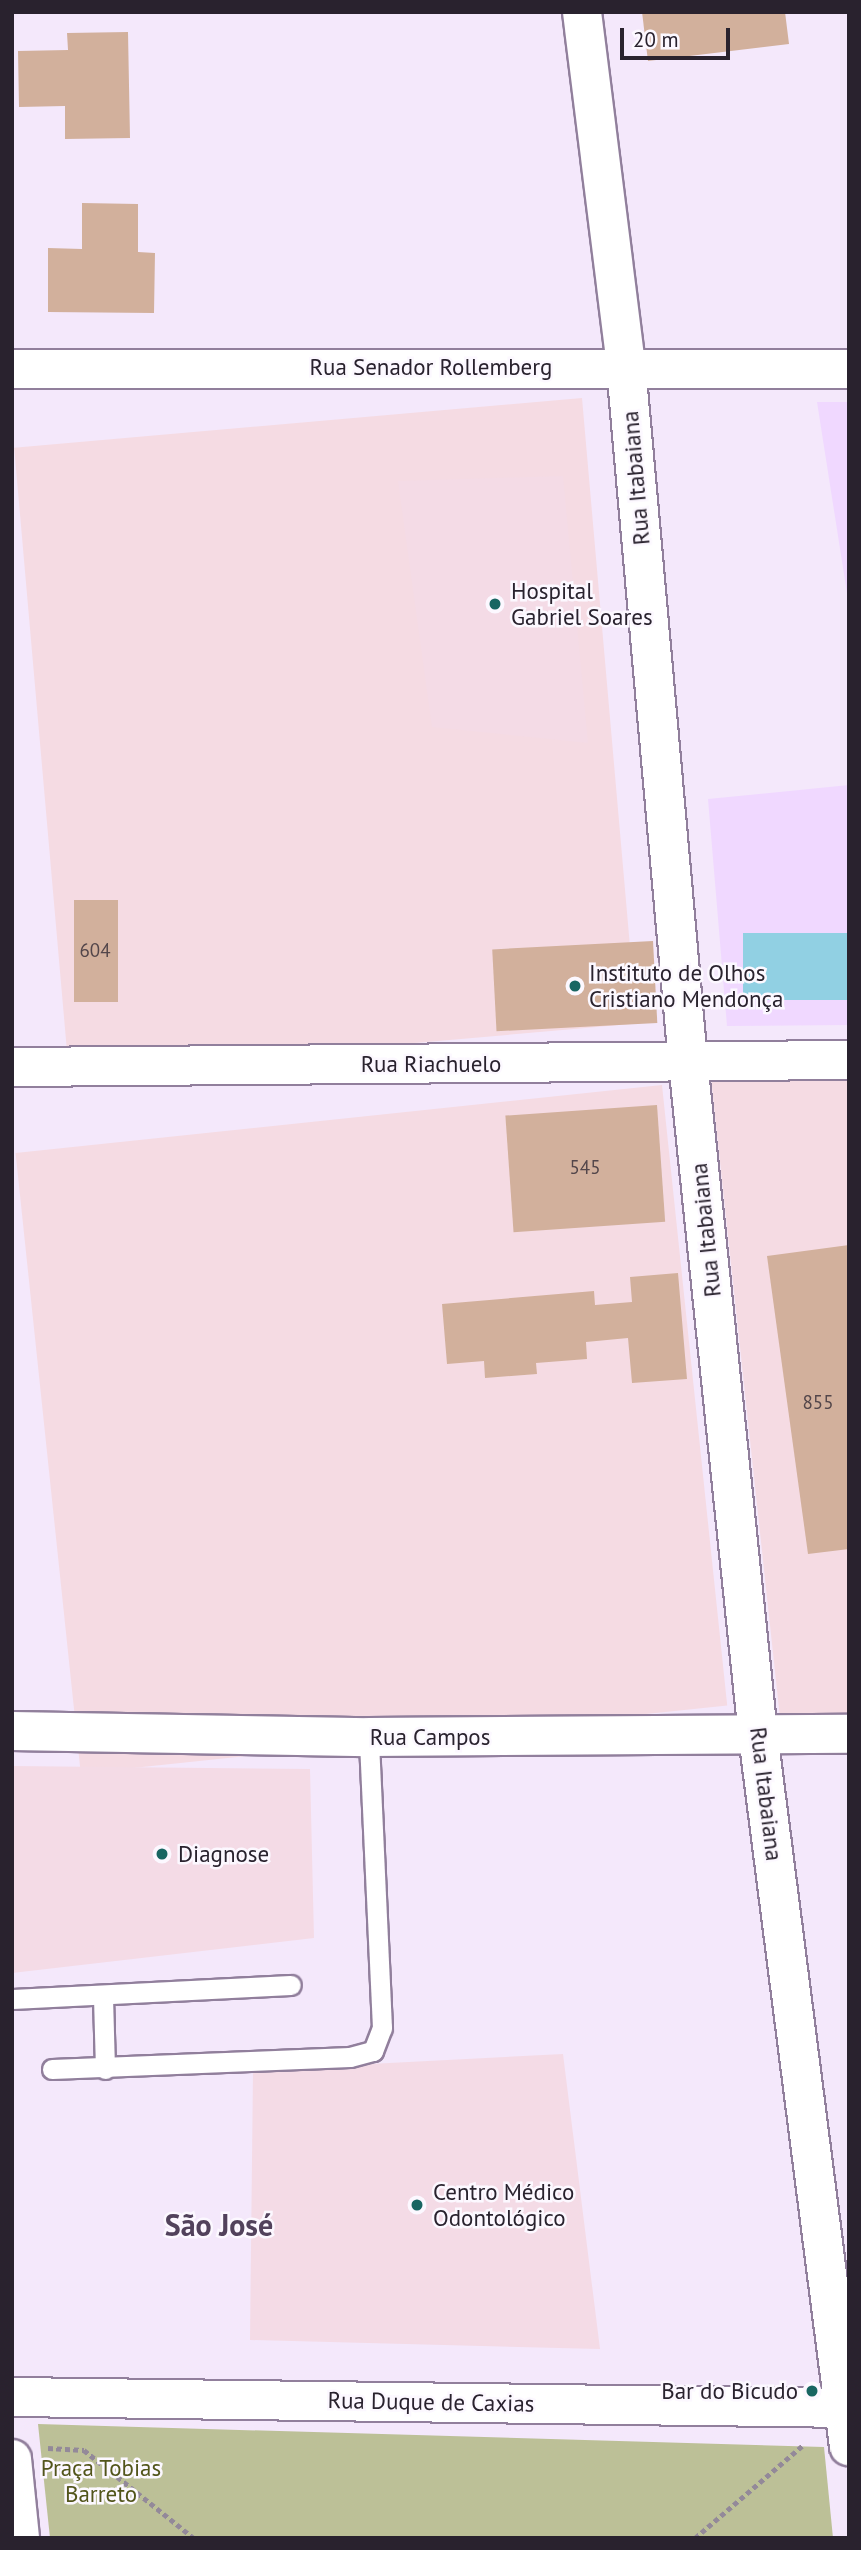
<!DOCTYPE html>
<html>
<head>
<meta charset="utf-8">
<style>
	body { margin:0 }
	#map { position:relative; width:861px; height:2550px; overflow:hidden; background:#f4e8fb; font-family:"PT Sans",sans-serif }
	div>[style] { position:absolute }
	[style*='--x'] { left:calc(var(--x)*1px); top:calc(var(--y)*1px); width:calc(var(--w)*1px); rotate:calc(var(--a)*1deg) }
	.commercial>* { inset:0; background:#f5dbe3; transform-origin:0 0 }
	.built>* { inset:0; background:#f0d8ff }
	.medical>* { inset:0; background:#f4dbe6 }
	.green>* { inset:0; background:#bcc097 }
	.water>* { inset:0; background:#91d0e3; transform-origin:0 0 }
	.building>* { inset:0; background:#d2b09c; transform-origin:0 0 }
	.path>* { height:4.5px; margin-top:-2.25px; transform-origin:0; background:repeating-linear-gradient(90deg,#938999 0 5px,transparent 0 8.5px) }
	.roads { filter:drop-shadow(2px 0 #917f9c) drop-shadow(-2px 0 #917f9c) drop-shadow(0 2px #917f9c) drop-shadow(0 -2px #917f9c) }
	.lane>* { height:19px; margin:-9.5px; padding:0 9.5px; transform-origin:9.5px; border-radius:9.5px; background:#fff }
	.street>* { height:38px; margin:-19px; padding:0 19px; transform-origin:19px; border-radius:19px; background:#fff }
	.secondary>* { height:38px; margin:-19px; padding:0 19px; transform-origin:19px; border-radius:19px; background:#fff }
	.dots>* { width:19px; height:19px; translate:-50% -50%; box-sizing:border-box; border:4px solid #fcf8ff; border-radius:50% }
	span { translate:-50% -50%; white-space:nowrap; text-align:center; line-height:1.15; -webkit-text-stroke:5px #fcf8ff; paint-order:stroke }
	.number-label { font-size:19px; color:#53464a }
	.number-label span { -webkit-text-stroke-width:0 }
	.street-label { font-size:23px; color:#29222e }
	.poi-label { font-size:23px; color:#29222e }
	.left { translate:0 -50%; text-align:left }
	.right { translate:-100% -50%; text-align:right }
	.park-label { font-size:23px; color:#52551b }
	.district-label { font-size:30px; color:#52425c; font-weight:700 }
	.frame { position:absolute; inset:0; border:14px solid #29222e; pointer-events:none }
	.scale { position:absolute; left:620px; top:28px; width:110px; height:32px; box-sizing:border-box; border:4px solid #29222e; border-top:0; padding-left:9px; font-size:21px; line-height:24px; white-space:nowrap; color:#29222e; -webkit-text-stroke:5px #fcf8ff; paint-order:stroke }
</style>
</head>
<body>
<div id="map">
	<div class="commercial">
		<div style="left:582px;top:398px;width:628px;height:570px;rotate:85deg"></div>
		<div style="clip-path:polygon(849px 1072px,849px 1717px,780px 1718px,711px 1078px)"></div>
		<div style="left:662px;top:1085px;width:624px;height:650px;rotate:84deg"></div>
	</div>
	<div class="built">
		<div style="clip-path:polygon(817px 402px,849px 402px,849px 606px)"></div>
		<div style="clip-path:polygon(849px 785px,849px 1025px,727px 1026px,708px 799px)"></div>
	</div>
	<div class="medical">
		<div style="clip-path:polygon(563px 476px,588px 743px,432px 727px,398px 481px)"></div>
		<div style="clip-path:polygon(12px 1766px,310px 1769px,314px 1938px,12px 1973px)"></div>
		<div style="clip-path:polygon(563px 2054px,600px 2349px,250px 2340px,253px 2070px)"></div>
	</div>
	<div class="green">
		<div style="clip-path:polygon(38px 2424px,824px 2447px,833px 2538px,50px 2538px)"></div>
	</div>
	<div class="water">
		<div style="left:849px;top:933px;width:67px;height:106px;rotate:90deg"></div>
	</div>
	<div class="building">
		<div style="clip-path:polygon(642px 12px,785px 12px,789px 44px,648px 61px)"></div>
		<div style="clip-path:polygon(128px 32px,130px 138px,65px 139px,65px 106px,19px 107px,18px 51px,68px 50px,67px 33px)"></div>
		<div style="clip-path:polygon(82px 203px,138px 204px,138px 252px,155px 253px,154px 313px,48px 312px,48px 248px,82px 249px)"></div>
		<div style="left:74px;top:900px;width:44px;height:102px"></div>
		<div style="left:653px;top:941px;width:82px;height:161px;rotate:87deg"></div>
		<div style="left:657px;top:1105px;width:117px;height:152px;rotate:86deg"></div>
		<div style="clip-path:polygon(849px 1245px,849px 1549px,808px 1554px,767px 1256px)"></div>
		<div style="clip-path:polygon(678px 1273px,687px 1379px,632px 1383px,628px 1338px,586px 1342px,587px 1359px,536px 1363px,537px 1374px,485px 1378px,484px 1361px,447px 1364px,442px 1304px,594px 1291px,595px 1305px,632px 1302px,630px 1277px)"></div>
	</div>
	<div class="path">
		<div style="--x:48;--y:2448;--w:36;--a:3"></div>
		<div style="--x:84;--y:2450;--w:141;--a:38.7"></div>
		<div style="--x:695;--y:2538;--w:143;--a:-40.7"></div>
	</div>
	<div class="roads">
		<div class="lane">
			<div style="--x:103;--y:1997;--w:72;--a:88.4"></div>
			<div style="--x:12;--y:1999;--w:279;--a:-2.9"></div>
			<div style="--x:52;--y:2069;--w:298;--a:-2.3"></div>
			<div style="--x:350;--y:2057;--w:24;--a:-15"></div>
			<div style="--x:373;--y:2051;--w:25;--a:-69"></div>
			<div style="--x:382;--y:2028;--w:291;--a:-92.6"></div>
		</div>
		<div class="street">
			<div style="--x:12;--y:369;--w:837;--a:0"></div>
			<div style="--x:12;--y:1067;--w:837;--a:-0.48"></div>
			<div style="--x:12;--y:1731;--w:357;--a:1"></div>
			<div style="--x:369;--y:1737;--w:480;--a:-0.4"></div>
			<div style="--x:12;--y:2397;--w:837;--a:0.75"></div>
			<div style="--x:12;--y:2459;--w:79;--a:84.2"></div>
		</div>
		<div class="secondary">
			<div style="--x:582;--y:12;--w:358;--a:82.9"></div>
			<div style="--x:626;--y:367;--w:698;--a:84.9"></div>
			<div style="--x:688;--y:1062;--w:677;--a:84.06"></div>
			<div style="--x:758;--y:1735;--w:717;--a:82.71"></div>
		</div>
	</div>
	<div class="dots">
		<div style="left:495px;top:604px;background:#196662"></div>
		<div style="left:575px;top:986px;background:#196662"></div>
		<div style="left:162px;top:1854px;background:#196662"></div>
		<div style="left:417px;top:2205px;background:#196662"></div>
		<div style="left:812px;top:2391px;background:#196662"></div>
	</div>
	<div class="number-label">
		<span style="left:95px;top:951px">604</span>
		<span style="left:585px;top:1168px">545</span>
		<span style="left:818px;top:1403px">855</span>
	</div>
	<div class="street-label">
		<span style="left:431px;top:367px">Rua Senador Rollemberg</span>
		<span style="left:636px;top:478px;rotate:-95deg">Rua Itabaiana</span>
		<span style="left:431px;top:1064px">Rua Riachuelo</span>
		<span style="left:706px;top:1230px;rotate:-96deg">Rua Itabaiana</span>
		<span style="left:430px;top:1737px">Rua Campos</span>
		<span style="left:766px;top:1794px;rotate:83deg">Rua Itabaiana</span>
		<span style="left:431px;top:2402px;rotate:1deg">Rua Duque de Caxias</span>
	</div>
	<div class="poi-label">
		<span class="left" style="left:511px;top:604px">Hospital<br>Gabriel Soares</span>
		<span class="left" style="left:589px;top:986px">Instituto de Olhos<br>Cristiano Mendonça</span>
		<span class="left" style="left:178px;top:1854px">Diagnose</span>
		<span class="left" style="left:433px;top:2205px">Centro Médico<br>Odontológico</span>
		<span class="right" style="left:798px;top:2391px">Bar do Bicudo</span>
	</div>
	<div class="park-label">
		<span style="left:101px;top:2481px">Praça Tobias<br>Barreto</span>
	</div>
	<div class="district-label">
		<span style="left:219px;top:2225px">São José</span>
	</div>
	<div class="frame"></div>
	<div class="scale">20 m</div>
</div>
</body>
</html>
